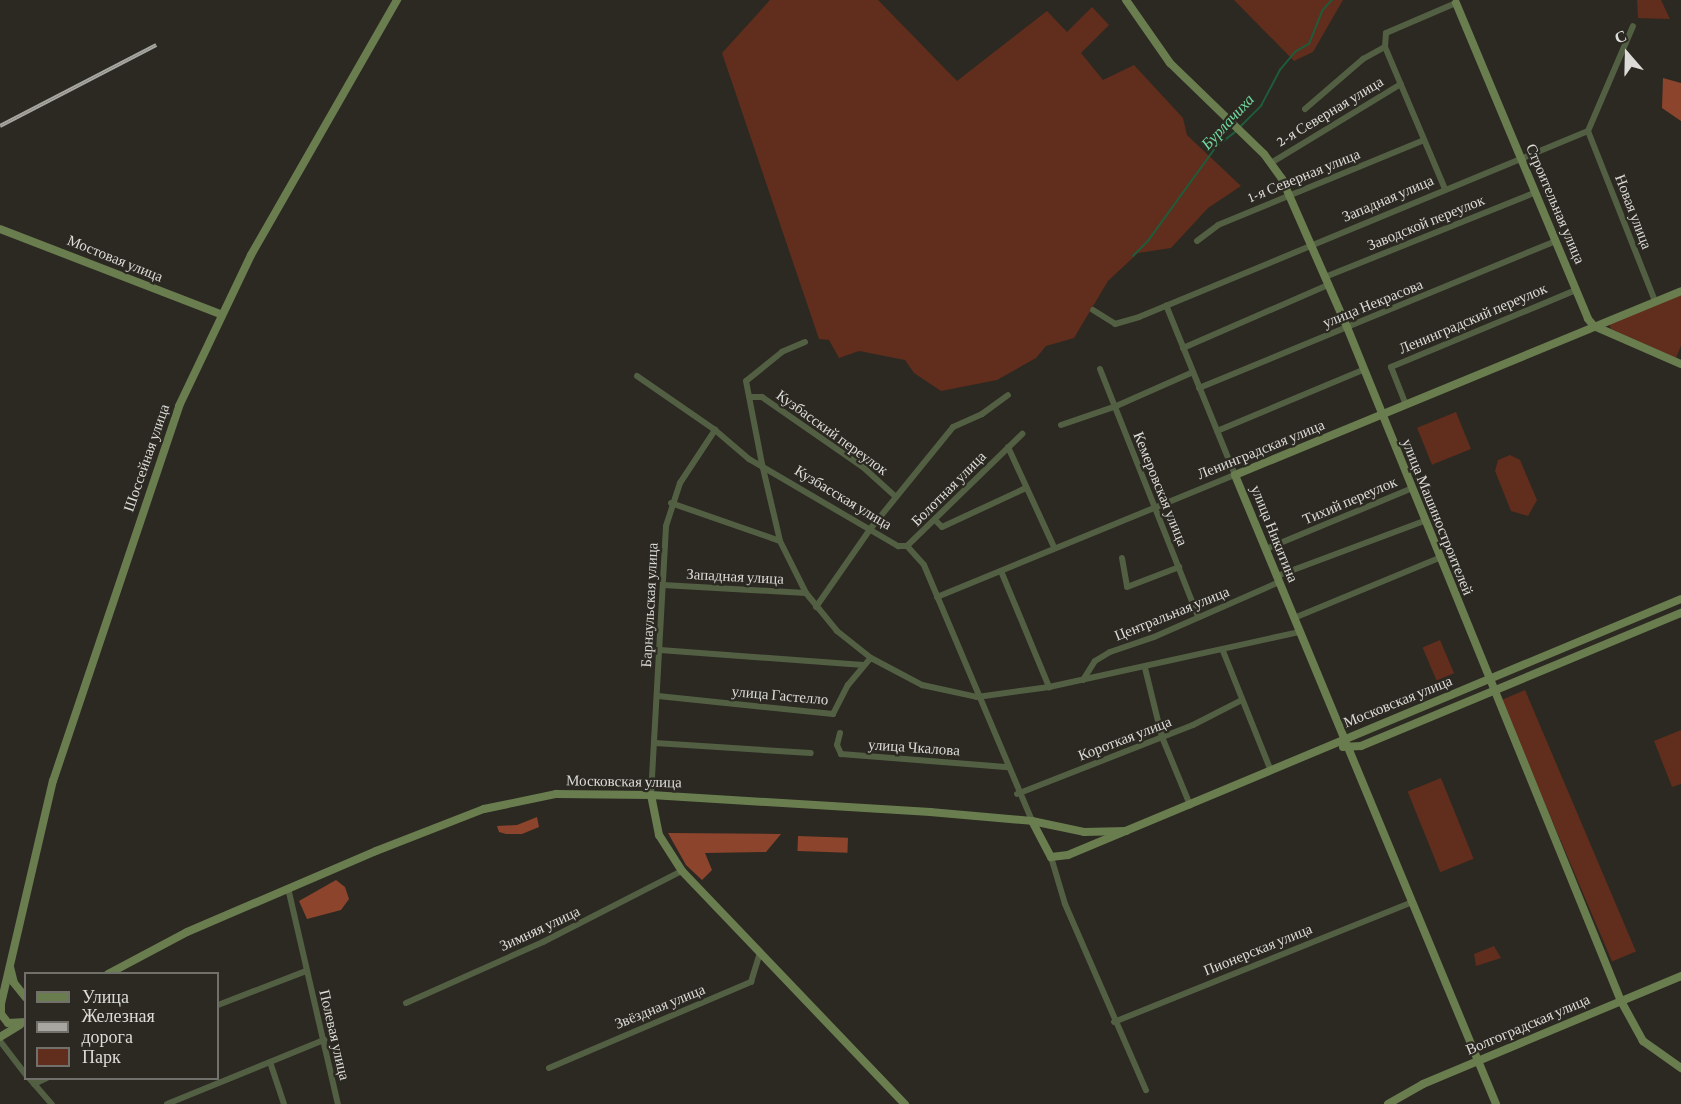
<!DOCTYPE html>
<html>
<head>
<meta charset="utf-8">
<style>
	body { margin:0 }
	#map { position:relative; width:1681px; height:1104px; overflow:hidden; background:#2b2922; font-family:"Crimson Pro",serif }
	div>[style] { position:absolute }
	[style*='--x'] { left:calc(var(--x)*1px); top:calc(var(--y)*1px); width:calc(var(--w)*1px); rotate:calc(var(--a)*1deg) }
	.green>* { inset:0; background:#612d1c; transform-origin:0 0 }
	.forest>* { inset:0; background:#8d442c; transform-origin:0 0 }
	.stream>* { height:1.5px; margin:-0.75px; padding:0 0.75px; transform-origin:0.75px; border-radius:0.75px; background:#1e5c3b }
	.street>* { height:6px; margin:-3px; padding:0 3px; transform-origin:3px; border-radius:3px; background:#535f42 }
	.secondary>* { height:8px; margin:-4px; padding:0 4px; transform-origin:4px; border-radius:4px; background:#697d4f }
	.rail>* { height:4px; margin-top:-2px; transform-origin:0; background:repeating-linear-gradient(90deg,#2b2922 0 4.5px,#a7a6a1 0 9px); box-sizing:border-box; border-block:2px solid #a7a6a1 }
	span { translate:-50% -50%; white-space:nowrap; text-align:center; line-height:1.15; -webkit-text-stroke:4.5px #2b2922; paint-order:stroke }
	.street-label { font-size:15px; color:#dcdbd7 }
	.water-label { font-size:16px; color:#6edb9d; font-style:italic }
	.legend { position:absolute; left:24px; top:972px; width:195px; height:108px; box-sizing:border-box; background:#2b2922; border:2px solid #72706a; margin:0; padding:8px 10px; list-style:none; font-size:18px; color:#dcdbd7 }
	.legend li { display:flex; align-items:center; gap:12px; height:30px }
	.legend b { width:30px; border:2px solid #72706a }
	.north { position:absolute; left:1597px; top:24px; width:60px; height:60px; -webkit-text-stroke:4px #2b2922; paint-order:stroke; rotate:340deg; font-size:16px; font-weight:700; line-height:24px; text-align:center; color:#dcdbd7 }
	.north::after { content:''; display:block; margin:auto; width:21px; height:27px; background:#dcdbd7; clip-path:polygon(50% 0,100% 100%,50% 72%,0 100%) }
</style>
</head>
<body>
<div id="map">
	<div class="green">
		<div style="clip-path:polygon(770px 0,878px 0,957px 81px,1047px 11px,1067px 32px,1092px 7px,1109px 25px,1081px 53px,1103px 80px,1134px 65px,1183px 118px,1187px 135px,1241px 186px,1208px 208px,1171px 248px,1138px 253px,1108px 281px,1074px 338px,1046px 346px,1036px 358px,997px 380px,941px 391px,914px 373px,905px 360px,859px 351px,839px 358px,829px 340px,819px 339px,722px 53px)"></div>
		<div style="clip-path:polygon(1234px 0,1343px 0,1313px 52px,1294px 61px)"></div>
		<div style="clip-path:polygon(1637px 0,1661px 0,1670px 19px,1638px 18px)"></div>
		<div style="clip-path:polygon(1681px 291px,1681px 346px,1676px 358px,1611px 329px,1609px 324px)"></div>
		<div style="left:1456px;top:412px;width:40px;height:42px;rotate:68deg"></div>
		<div style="clip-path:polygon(1510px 455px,1520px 460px,1537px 500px,1528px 516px,1511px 511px,1495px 471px,1498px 460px)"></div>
		<div style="left:1440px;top:640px;width:36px;height:19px;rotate:67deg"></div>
		<div style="left:1525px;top:690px;width:284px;height:26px;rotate:67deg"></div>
		<div style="clip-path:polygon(1681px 730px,1681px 784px,1672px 787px,1654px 741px)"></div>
		<div style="left:1441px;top:778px;width:87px;height:36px;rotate:68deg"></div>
		<div style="clip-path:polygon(1494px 946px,1501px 958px,1476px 966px,1474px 954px)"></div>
	</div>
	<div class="forest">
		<div style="clip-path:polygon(1663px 78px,1681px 83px,1681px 121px,1662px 108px)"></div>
		<div style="clip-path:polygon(537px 817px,539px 827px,522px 834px,506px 834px,499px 832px,497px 826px,517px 825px)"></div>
		<div style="clip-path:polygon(668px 833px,781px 834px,766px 852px,705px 853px,712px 870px,702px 880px,686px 865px)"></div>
		<div style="left:798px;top:836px;width:50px;height:15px;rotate:2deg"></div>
		<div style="clip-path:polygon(336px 880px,345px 887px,349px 899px,341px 910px,307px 919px,299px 901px)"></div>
	</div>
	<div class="stream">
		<div style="--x:1240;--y:127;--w:30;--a:-45"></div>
		<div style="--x:1261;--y:106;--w:41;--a:-62.2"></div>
		<div style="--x:1280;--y:70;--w:23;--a:-50"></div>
		<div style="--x:1295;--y:52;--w:16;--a:-30"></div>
		<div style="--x:1309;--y:44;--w:35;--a:-68"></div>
		<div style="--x:1322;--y:11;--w:15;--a:-48"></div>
		<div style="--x:1133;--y:256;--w:21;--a:-45"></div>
		<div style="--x:1148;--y:241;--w:116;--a:-54.1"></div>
		<div style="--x:1216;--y:147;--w:24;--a:-38"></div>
	</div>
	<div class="street">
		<div style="--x:1305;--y:109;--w:77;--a:-40.8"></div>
		<div style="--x:1363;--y:59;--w:25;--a:-29"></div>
		<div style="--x:1588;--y:131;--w:183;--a:68.5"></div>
		<div style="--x:1271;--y:163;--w:152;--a:-31.3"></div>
		<div style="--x:1445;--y:189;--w:154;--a:-112.9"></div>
		<div style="--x:1385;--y:47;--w:14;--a:-86"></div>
		<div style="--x:1386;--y:33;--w:76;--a:-23.2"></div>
		<div style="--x:1197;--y:241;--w:26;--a:-37"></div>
		<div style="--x:1218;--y:225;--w:223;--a:-22.4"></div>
		<div style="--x:1325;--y:277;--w:227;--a:-21.9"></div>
		<div style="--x:1093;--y:310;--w:26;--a:32"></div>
		<div style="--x:1115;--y:324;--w:25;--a:-16"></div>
		<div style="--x:1139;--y:317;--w:486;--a:-22.5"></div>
		<div style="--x:1588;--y:131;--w:114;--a:-66.8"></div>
		<div style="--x:805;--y:342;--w:25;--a:157"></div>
		<div style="--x:782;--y:352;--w:46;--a:141.1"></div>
		<div style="--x:746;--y:381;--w:85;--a:79.1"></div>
		<div style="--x:762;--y:464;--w:79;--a:76.8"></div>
		<div style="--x:780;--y:541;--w:58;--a:63.4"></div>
		<div style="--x:806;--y:593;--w:49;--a:50.8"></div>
		<div style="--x:837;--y:631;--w:43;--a:38.5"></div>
		<div style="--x:871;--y:658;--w:58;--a:27.9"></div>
		<div style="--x:922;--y:685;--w:56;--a:12.3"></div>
		<div style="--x:977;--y:697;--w:73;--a:-7.9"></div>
		<div style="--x:1049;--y:687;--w:257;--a:-12.4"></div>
		<div style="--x:1183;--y:348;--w:158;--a:-23.5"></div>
		<div style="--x:1100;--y:369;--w:267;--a:68.4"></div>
		<div style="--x:637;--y:376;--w:95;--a:34.7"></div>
		<div style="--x:715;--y:430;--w:45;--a:40.5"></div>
		<div style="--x:749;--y:459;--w:173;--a:30.3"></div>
		<div style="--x:898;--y:546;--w:9;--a:0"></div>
		<div style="--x:1199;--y:388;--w:386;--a:-22.4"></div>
		<div style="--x:750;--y:397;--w:12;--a:0"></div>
		<div style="--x:762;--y:397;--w:124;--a:34.8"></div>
		<div style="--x:864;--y:468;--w:43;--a:42.2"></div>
		<div style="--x:1406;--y:405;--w:41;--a:-111.5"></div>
		<div style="--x:1391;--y:367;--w:200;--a:-22.6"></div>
		<div style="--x:1061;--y:425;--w:56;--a:-18.8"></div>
		<div style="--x:1114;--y:407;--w:86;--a:-23.9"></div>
		<div style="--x:1217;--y:431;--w:158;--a:-22.7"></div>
		<div style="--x:1008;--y:447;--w:110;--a:65.3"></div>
		<div style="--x:671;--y:503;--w:115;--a:19.2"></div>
		<div style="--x:936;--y:521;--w:8;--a:45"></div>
		<div style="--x:942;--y:527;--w:93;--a:-24.9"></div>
		<div style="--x:907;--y:546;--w:25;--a:48"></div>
		<div style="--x:924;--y:565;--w:278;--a:67.1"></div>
		<div style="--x:907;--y:546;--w:161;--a:-44.2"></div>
		<div style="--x:1266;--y:549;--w:156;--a:-22.6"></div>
		<div style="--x:1122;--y:558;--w:29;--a:80"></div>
		<div style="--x:1127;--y:587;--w:56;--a:-21"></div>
		<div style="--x:1001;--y:571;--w:126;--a:67.5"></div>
		<div style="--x:1277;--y:576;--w:157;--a:-20.5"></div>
		<div style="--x:663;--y:585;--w:143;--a:3.2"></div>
		<div style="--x:937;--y:597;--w:322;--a:-22.3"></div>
		<div style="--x:1235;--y:475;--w:183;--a:-112.1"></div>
		<div style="--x:816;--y:607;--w:96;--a:-55.2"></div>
		<div style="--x:871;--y:528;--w:130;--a:-50.9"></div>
		<div style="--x:953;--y:427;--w:32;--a:-24"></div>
		<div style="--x:982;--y:414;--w:32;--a:-36"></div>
		<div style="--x:1294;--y:618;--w:157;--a:-22.5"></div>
		<div style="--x:660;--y:650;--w:204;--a:4.2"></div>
		<div style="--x:1223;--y:651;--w:129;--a:68.2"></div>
		<div style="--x:1145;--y:668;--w:71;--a:76.2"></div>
		<div style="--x:1162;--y:737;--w:74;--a:67.6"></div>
		<div style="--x:1083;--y:680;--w:22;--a:-58"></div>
		<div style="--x:1095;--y:661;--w:17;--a:-31"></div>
		<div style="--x:1110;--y:652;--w:46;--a:-18.8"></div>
		<div style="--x:1154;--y:637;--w:137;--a:-23.7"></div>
		<div style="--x:658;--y:696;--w:176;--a:5.9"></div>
		<div style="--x:833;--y:714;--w:33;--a:-63"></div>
		<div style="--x:848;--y:685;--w:35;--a:-50"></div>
		<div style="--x:840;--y:733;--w:12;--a:104"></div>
		<div style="--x:837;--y:745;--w:10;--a:66"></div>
		<div style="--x:841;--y:754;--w:168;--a:4.5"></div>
		<div style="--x:655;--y:743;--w:156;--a:3.7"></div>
		<div style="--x:1017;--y:794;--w:189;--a:-21.4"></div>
		<div style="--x:1193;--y:725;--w:53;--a:-27.1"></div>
		<div style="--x:651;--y:795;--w:269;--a:-86.8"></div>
		<div style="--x:666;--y:526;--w:45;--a:-72"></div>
		<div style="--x:680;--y:483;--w:64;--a:-56.6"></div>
		<div style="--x:1051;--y:857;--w:49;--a:73.4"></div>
		<div style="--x:1065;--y:904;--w:203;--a:66.5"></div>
		<div style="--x:288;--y:888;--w:222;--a:77"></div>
		<div style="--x:406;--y:1003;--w:150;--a:-24"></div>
		<div style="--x:543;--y:942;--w:156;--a:-27.1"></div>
		<div style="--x:218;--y:1005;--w:94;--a:-21.1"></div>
		<div style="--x:1114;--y:1022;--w:321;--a:-21.9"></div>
		<div style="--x:0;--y:1041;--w:43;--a:52.6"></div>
		<div style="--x:270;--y:1062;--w:44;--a:71.6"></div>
		<div style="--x:549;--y:1068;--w:220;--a:-23.1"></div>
		<div style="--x:751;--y:982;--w:31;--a:-73"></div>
		<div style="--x:29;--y:1078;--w:35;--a:49"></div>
		<div style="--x:34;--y:1084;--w:14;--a:-25"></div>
		<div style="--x:167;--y:1104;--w:170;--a:-22.2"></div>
	</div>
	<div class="secondary">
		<div style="--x:1126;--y:0;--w:77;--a:55.1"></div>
		<div style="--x:1170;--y:63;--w:131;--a:44.1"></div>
		<div style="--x:1264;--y:154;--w:31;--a:54"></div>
		<div style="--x:1282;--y:179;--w:162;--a:66.3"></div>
		<div style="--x:1347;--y:327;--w:728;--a:67.88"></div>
		<div style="--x:1621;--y:1001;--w:46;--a:61.2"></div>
		<div style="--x:1643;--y:1041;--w:47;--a:35.4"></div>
		<div style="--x:1456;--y:3;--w:342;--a:67.3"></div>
		<div style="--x:1588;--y:319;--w:9;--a:49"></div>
		<div style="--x:1594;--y:326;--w:95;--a:23.6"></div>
		<div style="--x:0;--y:229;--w:236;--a:21.1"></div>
		<div style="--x:1343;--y:747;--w:18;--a:-3"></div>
		<div style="--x:1361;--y:746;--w:347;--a:-22.6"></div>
		<div style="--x:651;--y:795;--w:41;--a:78.7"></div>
		<div style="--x:659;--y:835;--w:43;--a:57.4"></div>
		<div style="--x:682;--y:871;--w:323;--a:46.3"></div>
		<div style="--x:1032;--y:821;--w:41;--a:62.2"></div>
		<div style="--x:1051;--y:857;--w:17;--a:-7"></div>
		<div style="--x:1068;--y:855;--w:664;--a:-22.67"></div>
		<div style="--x:10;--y:967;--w:16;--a:76"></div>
		<div style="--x:14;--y:983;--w:19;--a:51"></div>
		<div style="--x:108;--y:974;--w:89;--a:-28"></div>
		<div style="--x:187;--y:932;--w:206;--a:-23.2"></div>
		<div style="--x:376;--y:851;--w:116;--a:-21.3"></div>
		<div style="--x:484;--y:809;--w:74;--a:-11.8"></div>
		<div style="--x:556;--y:794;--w:95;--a:0.6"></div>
		<div style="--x:651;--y:795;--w:280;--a:3.5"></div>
		<div style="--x:930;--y:812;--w:102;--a:5"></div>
		<div style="--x:1032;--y:821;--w:53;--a:11.9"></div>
		<div style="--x:1084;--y:832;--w:42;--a:-1.4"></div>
		<div style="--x:1;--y:1005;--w:9;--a:90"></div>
		<div style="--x:1;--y:1014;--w:11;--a:52"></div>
		<div style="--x:8;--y:1023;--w:18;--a:-3"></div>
		<div style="--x:0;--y:1008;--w:233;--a:-76.9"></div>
		<div style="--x:53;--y:781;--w:396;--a:-71.4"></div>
		<div style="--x:179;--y:406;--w:167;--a:-64.5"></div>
		<div style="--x:251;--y:255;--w:294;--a:-60.2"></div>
		<div style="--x:0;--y:1037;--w:23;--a:-31"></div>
		<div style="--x:1388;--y:1104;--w:40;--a:-29.7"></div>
		<div style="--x:1423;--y:1084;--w:280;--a:-22.7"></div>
		<div style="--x:1496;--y:1104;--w:681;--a:-112.54"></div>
		<div style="--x:1235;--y:475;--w:482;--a:-22.4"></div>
	</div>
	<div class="rail">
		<div style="--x:0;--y:126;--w:176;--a:-27.4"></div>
	</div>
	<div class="street-label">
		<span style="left:1330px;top:112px;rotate:-31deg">2-я Северная улица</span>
		<span style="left:1304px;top:176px;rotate:-22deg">1-я Северная улица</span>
		<span style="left:1388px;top:199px;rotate:-23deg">Западная улица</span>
		<span style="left:1555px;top:204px;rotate:67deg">Строительная улица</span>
		<span style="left:1633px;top:212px;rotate:69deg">Новая улица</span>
		<span style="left:1426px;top:223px;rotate:-22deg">Заводской переулок</span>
		<span style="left:115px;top:259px;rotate:22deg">Мостовая улица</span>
		<span style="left:1373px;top:304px;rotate:-22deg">улица Некрасова</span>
		<span style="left:1473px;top:319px;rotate:-23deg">Ленинградский переулок</span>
		<span style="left:832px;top:433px;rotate:36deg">Кузбасский переулок</span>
		<span style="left:1261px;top:450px;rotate:-22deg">Ленинградская улица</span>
		<span style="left:147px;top:458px;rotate:-71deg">Шоссейная улица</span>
		<span style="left:949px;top:489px;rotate:-45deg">Болотная улица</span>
		<span style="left:1160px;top:489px;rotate:68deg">Кемеровская улица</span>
		<span style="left:843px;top:498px;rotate:31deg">Кузбасская улица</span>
		<span style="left:1350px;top:501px;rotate:-23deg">Тихий переулок</span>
		<span style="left:1437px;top:517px;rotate:68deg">улица Машиностроителей</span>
		<span style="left:1274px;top:534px;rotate:68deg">улица Никитина</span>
		<span style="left:735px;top:577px;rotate:3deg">Западная улица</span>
		<span style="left:650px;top:605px;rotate:-87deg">Барнаульская улица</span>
		<span style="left:1172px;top:614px;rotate:-22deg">Центральная улица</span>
		<span style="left:780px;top:696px;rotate:5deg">улица Гастелло</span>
		<span style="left:1398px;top:702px;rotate:-22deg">Московская улица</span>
		<span style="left:1125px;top:739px;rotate:-21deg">Короткая улица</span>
		<span style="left:914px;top:748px;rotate:4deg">улица Чкалова</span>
		<span style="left:624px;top:782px;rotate:1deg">Московская улица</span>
		<span style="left:540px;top:929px;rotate:-25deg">Зимняя улица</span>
		<span style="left:1258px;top:950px;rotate:-22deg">Пионерская улица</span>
		<span style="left:660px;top:1007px;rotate:-22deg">Звёздная улица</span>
		<span style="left:1528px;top:1025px;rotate:-23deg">Волгоградская улица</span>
		<span style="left:334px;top:1035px;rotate:77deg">Полевая улица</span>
	</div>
	<div class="water-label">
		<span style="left:1228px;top:122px;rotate:-47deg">Бурлачиха</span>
	</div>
	<ul class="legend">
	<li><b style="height:8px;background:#697d4f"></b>Улица</li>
	<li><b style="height:8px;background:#a7a6a1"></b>Железная дорога</li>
	<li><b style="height:16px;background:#612d1c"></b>Парк</li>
	</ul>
	<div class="north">С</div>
</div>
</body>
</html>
